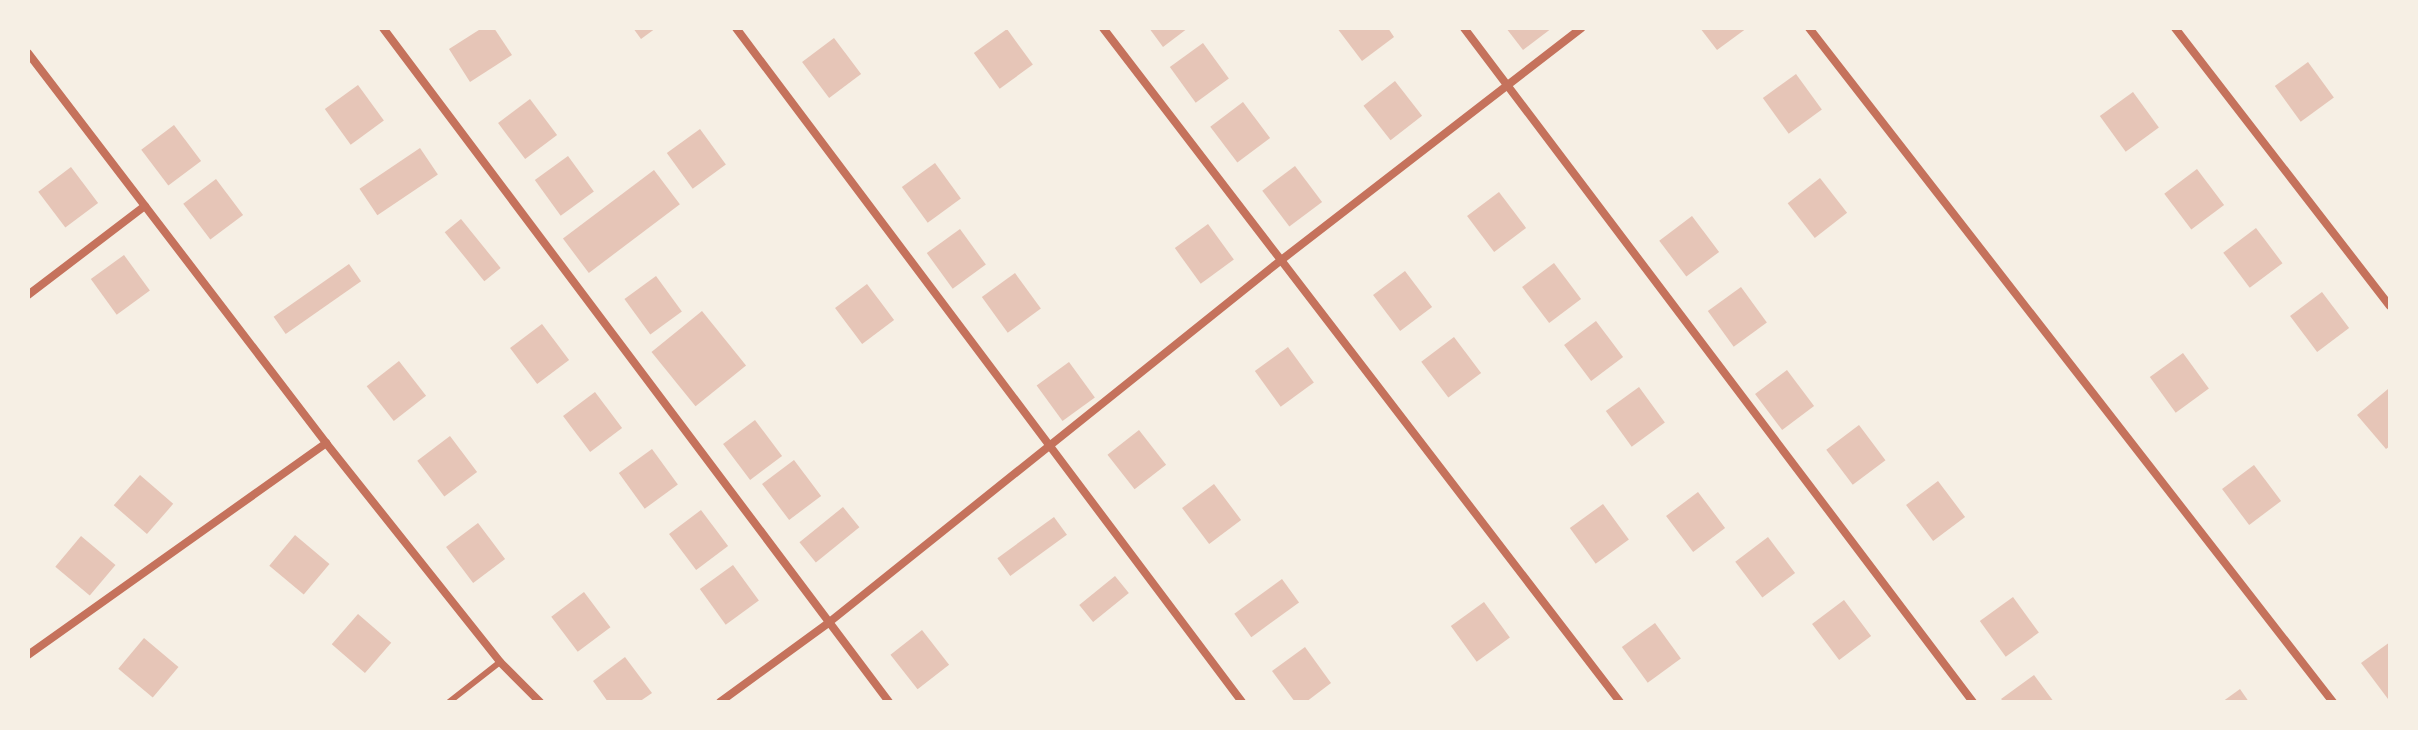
<!DOCTYPE html>
<html>
<head>
<meta charset="utf-8">
<style>
	body { margin:0 }
	#map { position:relative; width:2418px; height:730px; overflow:hidden; background:#f6efe4; font-family:Roboto,sans-serif }
	div>[style] { position:absolute }
	[style*='--x'] { left:calc(var(--x)*1px); top:calc(var(--y)*1px); width:calc(var(--w)*1px); rotate:calc(var(--a)*1deg) }
	.building>* { inset:0; background:#e6c5b7; transform-origin:0 0 }
	.service>* { height:6px; margin:-3px; padding:0 3px; transform-origin:3px; border-radius:3px; background:#c5725c }
	.minor>* { height:8px; margin:-4px; padding:0 4px; transform-origin:4px; border-radius:4px; background:#c5725c }
	span { translate:-50% -50%; white-space:nowrap; text-align:center; line-height:1.15; -webkit-text-stroke:8px #f6efe4; paint-order:stroke }
	.frame { position:absolute; inset:0; border:30px solid #f6efe4; pointer-events:none }
</style>
</head>
<body>
<div id="map">
	<div class="building">
		<div style="clip-path:polygon(482px 28px,494px 28px,512px 55px,470px 82px,449px 49px)"></div>
		<div style="clip-path:polygon(633px 28px,656px 28px,641px 39px)"></div>
		<div style="clip-path:polygon(1149px 28px,1188px 28px,1163px 47px)"></div>
		<div style="clip-path:polygon(1337px 28px,1388px 28px,1394px 37px,1362px 61px)"></div>
		<div style="clip-path:polygon(1506px 28px,1552px 28px,1523px 50px)"></div>
		<div style="clip-path:polygon(1700px 28px,1747px 28px,1717px 50px)"></div>
		<div style="left:1007px;top:29px;width:44px;height:41px;rotate:54deg"></div>
		<div style="left:834px;top:38px;width:45px;height:40px;rotate:53deg"></div>
		<div style="left:1203px;top:43px;width:44px;height:41px;rotate:54deg"></div>
		<div style="left:2308px;top:62px;width:44px;height:41px;rotate:54deg"></div>
		<div style="left:1796px;top:74px;width:44px;height:41px;rotate:54deg"></div>
		<div style="left:1395px;top:81px;width:44px;height:40px;rotate:52deg"></div>
		<div style="left:358px;top:85px;width:44px;height:41px;rotate:54deg"></div>
		<div style="left:2133px;top:92px;width:44px;height:41px;rotate:54deg"></div>
		<div style="left:530px;top:99px;width:45px;height:40px;rotate:53deg"></div>
		<div style="left:1243px;top:102px;width:45px;height:41px;rotate:53deg"></div>
		<div style="left:174px;top:125px;width:45px;height:41px;rotate:53deg"></div>
		<div style="left:700px;top:129px;width:44px;height:41px;rotate:54deg"></div>
		<div style="left:420px;top:148px;width:32px;height:73px;rotate:56deg"></div>
		<div style="left:568px;top:156px;width:44px;height:41px;rotate:54deg"></div>
		<div style="left:935px;top:163px;width:44px;height:41px;rotate:54deg"></div>
		<div style="left:1295px;top:166px;width:45px;height:41px;rotate:53deg"></div>
		<div style="left:71px;top:167px;width:45px;height:41px;rotate:53deg"></div>
		<div style="left:2197px;top:169px;width:45px;height:41px;rotate:53deg"></div>
		<div style="left:654px;top:170px;width:43px;height:114px;rotate:53deg"></div>
		<div style="left:1820px;top:178px;width:44px;height:41px;rotate:52deg"></div>
		<div style="left:216px;top:179px;width:45px;height:41px;rotate:53deg"></div>
		<div style="left:1499px;top:192px;width:45px;height:40px;rotate:53deg"></div>
		<div style="left:1692px;top:216px;width:45px;height:41px;rotate:53deg"></div>
		<div style="left:461px;top:219px;width:63px;height:21px;rotate:51deg"></div>
		<div style="left:1208px;top:224px;width:44px;height:41px;rotate:54deg"></div>
		<div style="left:2256px;top:228px;width:44px;height:41px;rotate:53deg"></div>
		<div style="left:960px;top:229px;width:44px;height:41px;rotate:54deg"></div>
		<div style="left:124px;top:255px;width:44px;height:41px;rotate:54deg"></div>
		<div style="left:1554px;top:263px;width:45px;height:40px;rotate:53deg"></div>
		<div style="left:349px;top:264px;width:21px;height:92px;rotate:55deg"></div>
		<div style="left:1405px;top:271px;width:45px;height:40px;rotate:53deg"></div>
		<div style="left:1015px;top:273px;width:44px;height:41px;rotate:54deg"></div>
		<div style="left:656px;top:276px;width:44px;height:39px;rotate:54deg"></div>
		<div style="left:867px;top:284px;width:45px;height:40px;rotate:53deg"></div>
		<div style="left:1741px;top:287px;width:44px;height:41px;rotate:54deg"></div>
		<div style="left:2322px;top:292px;width:45px;height:40px;rotate:53deg"></div>
		<div style="left:702px;top:311px;width:70px;height:65px;rotate:51deg"></div>
		<div style="left:1596px;top:321px;width:45px;height:40px;rotate:53deg"></div>
		<div style="left:542px;top:324px;width:45px;height:40px;rotate:53deg"></div>
		<div style="left:1454px;top:337px;width:45px;height:41px;rotate:53deg"></div>
		<div style="left:1288px;top:347px;width:44px;height:41px;rotate:54deg"></div>
		<div style="left:2183px;top:353px;width:44px;height:41px;rotate:54deg"></div>
		<div style="left:399px;top:361px;width:44px;height:41px;rotate:52deg"></div>
		<div style="left:1069px;top:362px;width:44px;height:40px;rotate:54deg"></div>
		<div style="left:1787px;top:370px;width:45px;height:40px;rotate:53deg"></div>
		<div style="left:1639px;top:387px;width:44px;height:41px;rotate:54deg"></div>
		<div style="clip-path:polygon(2388px 389px,2390px 446px,2386px 449px,2357px 415px)"></div>
		<div style="left:595px;top:392px;width:45px;height:40px;rotate:53deg"></div>
		<div style="left:755px;top:420px;width:45px;height:40px;rotate:53deg"></div>
		<div style="left:1859px;top:425px;width:44px;height:41px;rotate:53deg"></div>
		<div style="left:1139px;top:430px;width:44px;height:40px;rotate:52deg"></div>
		<div style="left:450px;top:436px;width:45px;height:41px;rotate:53deg"></div>
		<div style="left:652px;top:449px;width:44px;height:41px;rotate:54deg"></div>
		<div style="left:794px;top:460px;width:45px;height:40px;rotate:53deg"></div>
		<div style="left:2254px;top:465px;width:45px;height:40px;rotate:53deg"></div>
		<div style="left:140px;top:475px;width:44px;height:40px;rotate:41deg"></div>
		<div style="left:1938px;top:481px;width:45px;height:40px;rotate:53deg"></div>
		<div style="left:1214px;top:484px;width:45px;height:40px;rotate:53deg"></div>
		<div style="left:1698px;top:492px;width:45px;height:40px;rotate:53deg"></div>
		<div style="left:1603px;top:504px;width:44px;height:41px;rotate:54deg"></div>
		<div style="left:843px;top:507px;width:26px;height:56px;rotate:51deg"></div>
		<div style="left:701px;top:510px;width:45px;height:40px;rotate:53deg"></div>
		<div style="left:1054px;top:517px;width:22px;height:70px;rotate:54deg"></div>
		<div style="left:478px;top:523px;width:45px;height:40px;rotate:53deg"></div>
		<div style="left:295px;top:535px;width:45px;height:40px;rotate:40deg"></div>
		<div style="left:81px;top:536px;width:45px;height:40px;rotate:40deg"></div>
		<div style="left:1768px;top:537px;width:45px;height:41px;rotate:53deg"></div>
		<div style="left:733px;top:565px;width:44px;height:41px;rotate:54deg"></div>
		<div style="left:1115px;top:576px;width:22px;height:46px;rotate:51deg"></div>
		<div style="left:1282px;top:579px;width:29px;height:59px;rotate:54deg"></div>
		<div style="left:584px;top:592px;width:44px;height:41px;rotate:53deg"></div>
		<div style="left:2013px;top:597px;width:44px;height:41px;rotate:54deg"></div>
		<div style="left:1844px;top:600px;width:45px;height:40px;rotate:53deg"></div>
		<div style="left:1484px;top:602px;width:44px;height:41px;rotate:54deg"></div>
		<div style="left:358px;top:614px;width:44px;height:40px;rotate:41deg"></div>
		<div style="left:1655px;top:623px;width:44px;height:41px;rotate:54deg"></div>
		<div style="left:922px;top:630px;width:44px;height:40px;rotate:52deg"></div>
		<div style="left:144px;top:638px;width:45px;height:40px;rotate:40deg"></div>
		<div style="clip-path:polygon(2390px 642px,2390px 697px,2388px 699px,2361px 663px)"></div>
		<div style="clip-path:polygon(1305px 647px,1331px 683px,1306px 702px,1295px 702px,1272px 671px)"></div>
		<div style="clip-path:polygon(625px 657px,652px 693px,639px 702px,608px 702px,593px 681px)"></div>
		<div style="clip-path:polygon(2034px 675px,2054px 702px,2004px 702px,2001px 699px)"></div>
		<div style="clip-path:polygon(2240px 689px,2249px 702px,2222px 702px)"></div>
	</div>
	<div class="service">
		<div style="--x:449;--y:702;--w:65;--a:-38.1"></div>
	</div>
	<div class="minor">
		<div style="--x:383;--y:28;--w:843;--a:53.1"></div>
		<div style="--x:736;--y:28;--w:843;--a:53.1"></div>
		<div style="--x:1103;--y:28;--w:849;--a:52.51"></div>
		<div style="--x:1464;--y:28;--w:845;--a:52.94"></div>
		<div style="--x:1809;--y:28;--w:854;--a:52.14"></div>
		<div style="--x:2175;--y:28;--w:351;--a:52.3"></div>
		<div style="--x:28;--y:53;--w:491;--a:52.6"></div>
		<div style="--x:326;--y:443;--w:280;--a:51.5"></div>
		<div style="--x:500;--y:662;--w:57;--a:45"></div>
		<div style="--x:28;--y:295;--w:147;--a:-37.3"></div>
		<div style="--x:28;--y:655;--w:366;--a:-35.4"></div>
		<div style="--x:720;--y:702;--w:132;--a:-36.1"></div>
		<div style="--x:827;--y:624;--w:580;--a:-38.71"></div>
		<div style="--x:1280;--y:261;--w:381;--a:-37.7"></div>
	</div>
	<div class="frame"></div>
</div>
</body>
</html>
